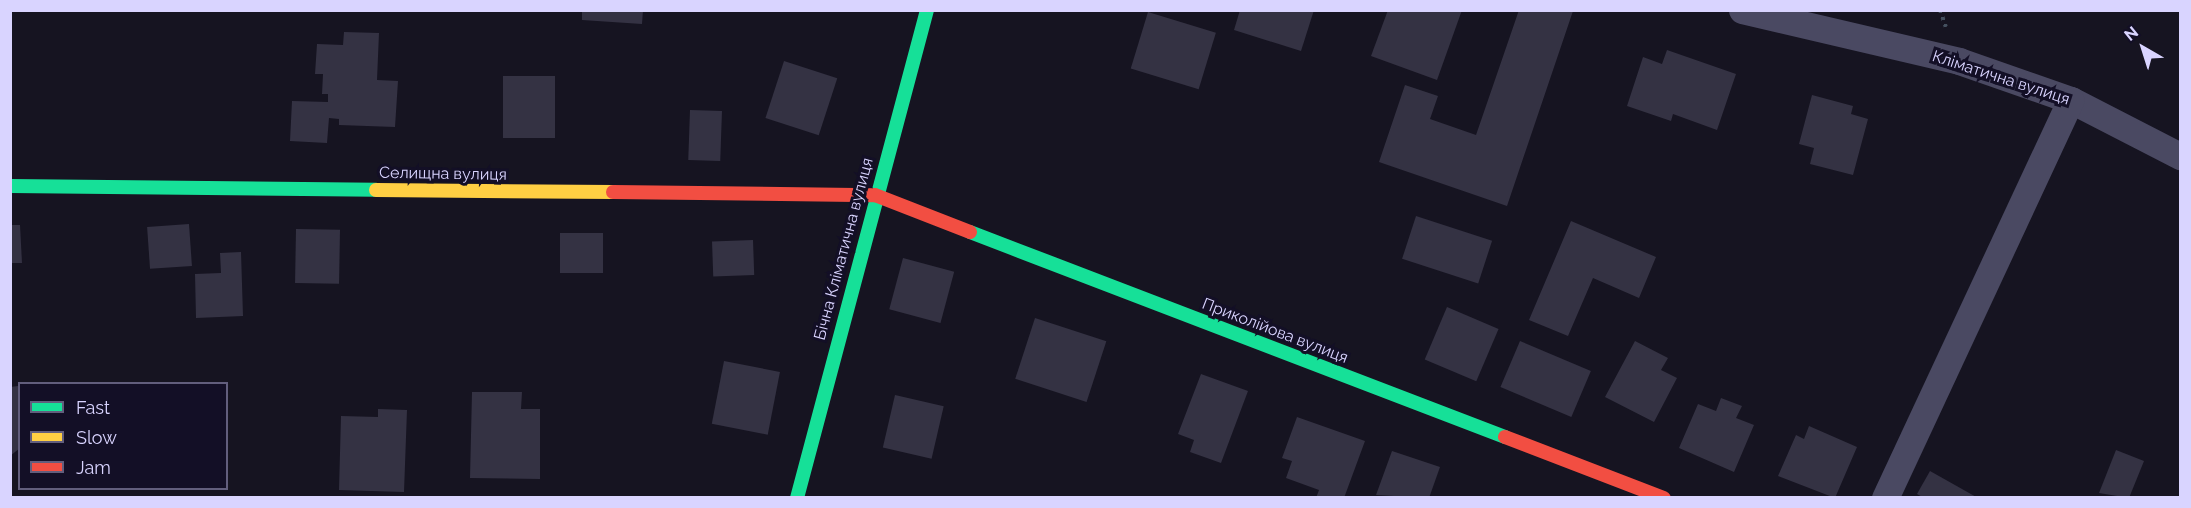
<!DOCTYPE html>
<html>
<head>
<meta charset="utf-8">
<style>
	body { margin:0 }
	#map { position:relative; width:2191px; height:508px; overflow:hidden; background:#161421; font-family:Raleway,sans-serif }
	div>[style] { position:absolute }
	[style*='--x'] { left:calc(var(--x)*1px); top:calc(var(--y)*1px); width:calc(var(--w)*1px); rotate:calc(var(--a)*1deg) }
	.building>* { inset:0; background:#343243; transform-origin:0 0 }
	.path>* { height:4px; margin-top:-2px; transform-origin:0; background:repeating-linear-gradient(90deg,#44505f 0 3px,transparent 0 7.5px) }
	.street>* { height:27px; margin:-13.5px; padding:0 13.5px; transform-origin:13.5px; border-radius:13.5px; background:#4a4962 }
	.fast>* { height:14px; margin:-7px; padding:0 7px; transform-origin:7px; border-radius:7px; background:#16e098 }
	.slow>* { height:14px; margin:-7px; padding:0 7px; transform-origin:7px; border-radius:7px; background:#ffcf43 }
	.jam>* { height:14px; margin:-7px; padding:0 7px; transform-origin:7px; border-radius:7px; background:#f24e42 }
	span { translate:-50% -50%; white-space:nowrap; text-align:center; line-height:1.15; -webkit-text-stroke:6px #130f26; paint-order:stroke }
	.street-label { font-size:16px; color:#d9d4ff }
	.frame { position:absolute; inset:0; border:12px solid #d9d4ff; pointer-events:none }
	.legend { position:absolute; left:18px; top:382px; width:210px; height:108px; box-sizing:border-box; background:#130f26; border:2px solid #625e7d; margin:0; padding:8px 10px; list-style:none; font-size:18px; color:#d9d4ff }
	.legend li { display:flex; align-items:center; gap:12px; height:30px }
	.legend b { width:30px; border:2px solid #625e7d }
	.north { position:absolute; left:2113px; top:18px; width:60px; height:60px; -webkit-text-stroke:4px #130f26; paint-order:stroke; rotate:321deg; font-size:16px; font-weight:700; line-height:24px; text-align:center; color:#d9d4ff }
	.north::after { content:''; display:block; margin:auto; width:21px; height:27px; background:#d9d4ff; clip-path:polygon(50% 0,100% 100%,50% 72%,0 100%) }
</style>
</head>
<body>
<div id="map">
	<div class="building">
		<div style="clip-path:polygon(582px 10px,643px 10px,642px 24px,582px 20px)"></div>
		<div style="clip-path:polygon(1240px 10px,1314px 10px,1301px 51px,1234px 30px)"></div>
		<div style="clip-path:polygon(1388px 10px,1462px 10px,1437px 80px,1371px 56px)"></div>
		<div style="clip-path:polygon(1519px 10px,1573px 11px,1507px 206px,1379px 162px,1405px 85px,1438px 96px,1430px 119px,1476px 135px)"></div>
		<div style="left:1148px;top:12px;width:71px;height:59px;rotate:17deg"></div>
		<div style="clip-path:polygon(344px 32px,379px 33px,377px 80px,398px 81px,395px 127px,339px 125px,339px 119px,329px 118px,327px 143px,290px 141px,292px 101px,328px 102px,328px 94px,322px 94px,323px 74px,315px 74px,317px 44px,343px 45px)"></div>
		<div style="clip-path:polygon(1667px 50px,1736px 74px,1717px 130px,1673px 114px,1671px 121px,1627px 106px,1643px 57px,1662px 64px)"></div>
		<div style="left:784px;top:61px;width:56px;height:60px;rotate:18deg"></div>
		<div style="left:503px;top:76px;width:52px;height:62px"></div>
		<div style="clip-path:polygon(1812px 95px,1853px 106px,1851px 114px,1868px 119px,1853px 175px,1810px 164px,1814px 148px,1799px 144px)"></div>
		<div style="left:690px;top:110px;width:32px;height:50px;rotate:2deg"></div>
		<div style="left:1416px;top:216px;width:80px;height:45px;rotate:18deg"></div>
		<div style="clip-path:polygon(1571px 221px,1656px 257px,1639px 298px,1593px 278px,1568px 336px,1529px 320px)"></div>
		<div style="left:189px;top:224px;width:42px;height:42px;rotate:86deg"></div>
		<div style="clip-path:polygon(10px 225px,20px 225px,22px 263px,10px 263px)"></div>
		<div style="left:296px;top:229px;width:44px;height:54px;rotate:1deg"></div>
		<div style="left:560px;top:233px;width:43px;height:40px"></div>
		<div style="left:753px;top:240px;width:35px;height:41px;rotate:88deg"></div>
		<div style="clip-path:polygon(241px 252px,243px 316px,196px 318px,195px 274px,221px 273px,220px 253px)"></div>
		<div style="left:903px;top:258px;width:53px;height:53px;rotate:15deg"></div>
		<div style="left:1447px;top:307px;width:56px;height:57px;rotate:23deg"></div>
		<div style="left:1035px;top:318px;width:75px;height:64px;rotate:18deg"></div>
		<div style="left:1520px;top:341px;width:77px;height:50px;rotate:23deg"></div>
		<div style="clip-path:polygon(1635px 341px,1668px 358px,1661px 370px,1677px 378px,1654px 422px,1605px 397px)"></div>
		<div style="left:724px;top:361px;width:57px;height:64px;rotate:11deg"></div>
		<div style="clip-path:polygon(1201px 374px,1248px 391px,1221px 463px,1190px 452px,1194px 440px,1178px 434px)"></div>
		<div style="clip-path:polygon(18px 386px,20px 448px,10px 456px,10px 387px)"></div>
		<div style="clip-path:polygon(472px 392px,522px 392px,521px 409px,540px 409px,540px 479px,470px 478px)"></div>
		<div style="left:895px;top:395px;width:50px;height:54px;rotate:13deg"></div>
		<div style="clip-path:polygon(1721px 398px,1742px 406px,1736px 418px,1754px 425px,1734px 472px,1679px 448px,1698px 404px,1716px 411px)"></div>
		<div style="clip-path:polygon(378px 409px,407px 410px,404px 492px,339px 490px,341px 416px,378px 417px)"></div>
		<div style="clip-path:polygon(1297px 417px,1365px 441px,1344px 498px,1316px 498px,1319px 490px,1286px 478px,1292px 461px,1282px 458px)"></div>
		<div style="clip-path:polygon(1809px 426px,1857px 447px,1835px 498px,1778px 476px,1796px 435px,1804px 439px)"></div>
		<div style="clip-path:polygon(2116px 450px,2144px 461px,2129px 498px,2099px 493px)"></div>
		<div style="clip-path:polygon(1392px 451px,1440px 467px,1429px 498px,1376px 495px)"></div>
		<div style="clip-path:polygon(1930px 471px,1978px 498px,1924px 498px,1917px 494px)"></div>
	</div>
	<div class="path">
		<div style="--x:1940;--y:10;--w:18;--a:71"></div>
	</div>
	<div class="street">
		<div style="--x:1742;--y:10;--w:223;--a:13.2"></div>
		<div style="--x:1959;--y:61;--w:119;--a:19.2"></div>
		<div style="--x:2071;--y:100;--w:123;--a:27.2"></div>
		<div style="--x:1885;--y:498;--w:439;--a:-65"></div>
	</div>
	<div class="fast">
		<div style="--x:10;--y:186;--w:366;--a:0.6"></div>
		<div style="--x:970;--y:232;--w:573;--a:20.97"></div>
		<div style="--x:797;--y:498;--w:505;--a:-75.08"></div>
	</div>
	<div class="slow">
		<div style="--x:376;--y:190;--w:237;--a:0.5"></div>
	</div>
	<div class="jam">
		<div style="--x:613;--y:192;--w:262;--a:0.7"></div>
		<div style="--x:875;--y:195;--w:102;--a:21.3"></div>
		<div style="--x:1505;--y:437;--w:170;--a:21"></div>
	</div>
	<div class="street-label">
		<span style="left:2001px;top:78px;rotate:18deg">Кліматична вулиця</span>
		<span style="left:443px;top:174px;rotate:1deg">Селищна вулиця</span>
		<span style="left:844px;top:249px;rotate:-75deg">Бічна Кліматична вулиця</span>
		<span style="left:1275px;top:331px;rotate:21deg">Приколійова вулиця</span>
	</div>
	<div class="frame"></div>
	<ul class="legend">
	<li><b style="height:8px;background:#16e098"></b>Fast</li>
	<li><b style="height:8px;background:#ffcf43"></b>Slow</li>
	<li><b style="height:8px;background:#f24e42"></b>Jam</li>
	</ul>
	<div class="north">N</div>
</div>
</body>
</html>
